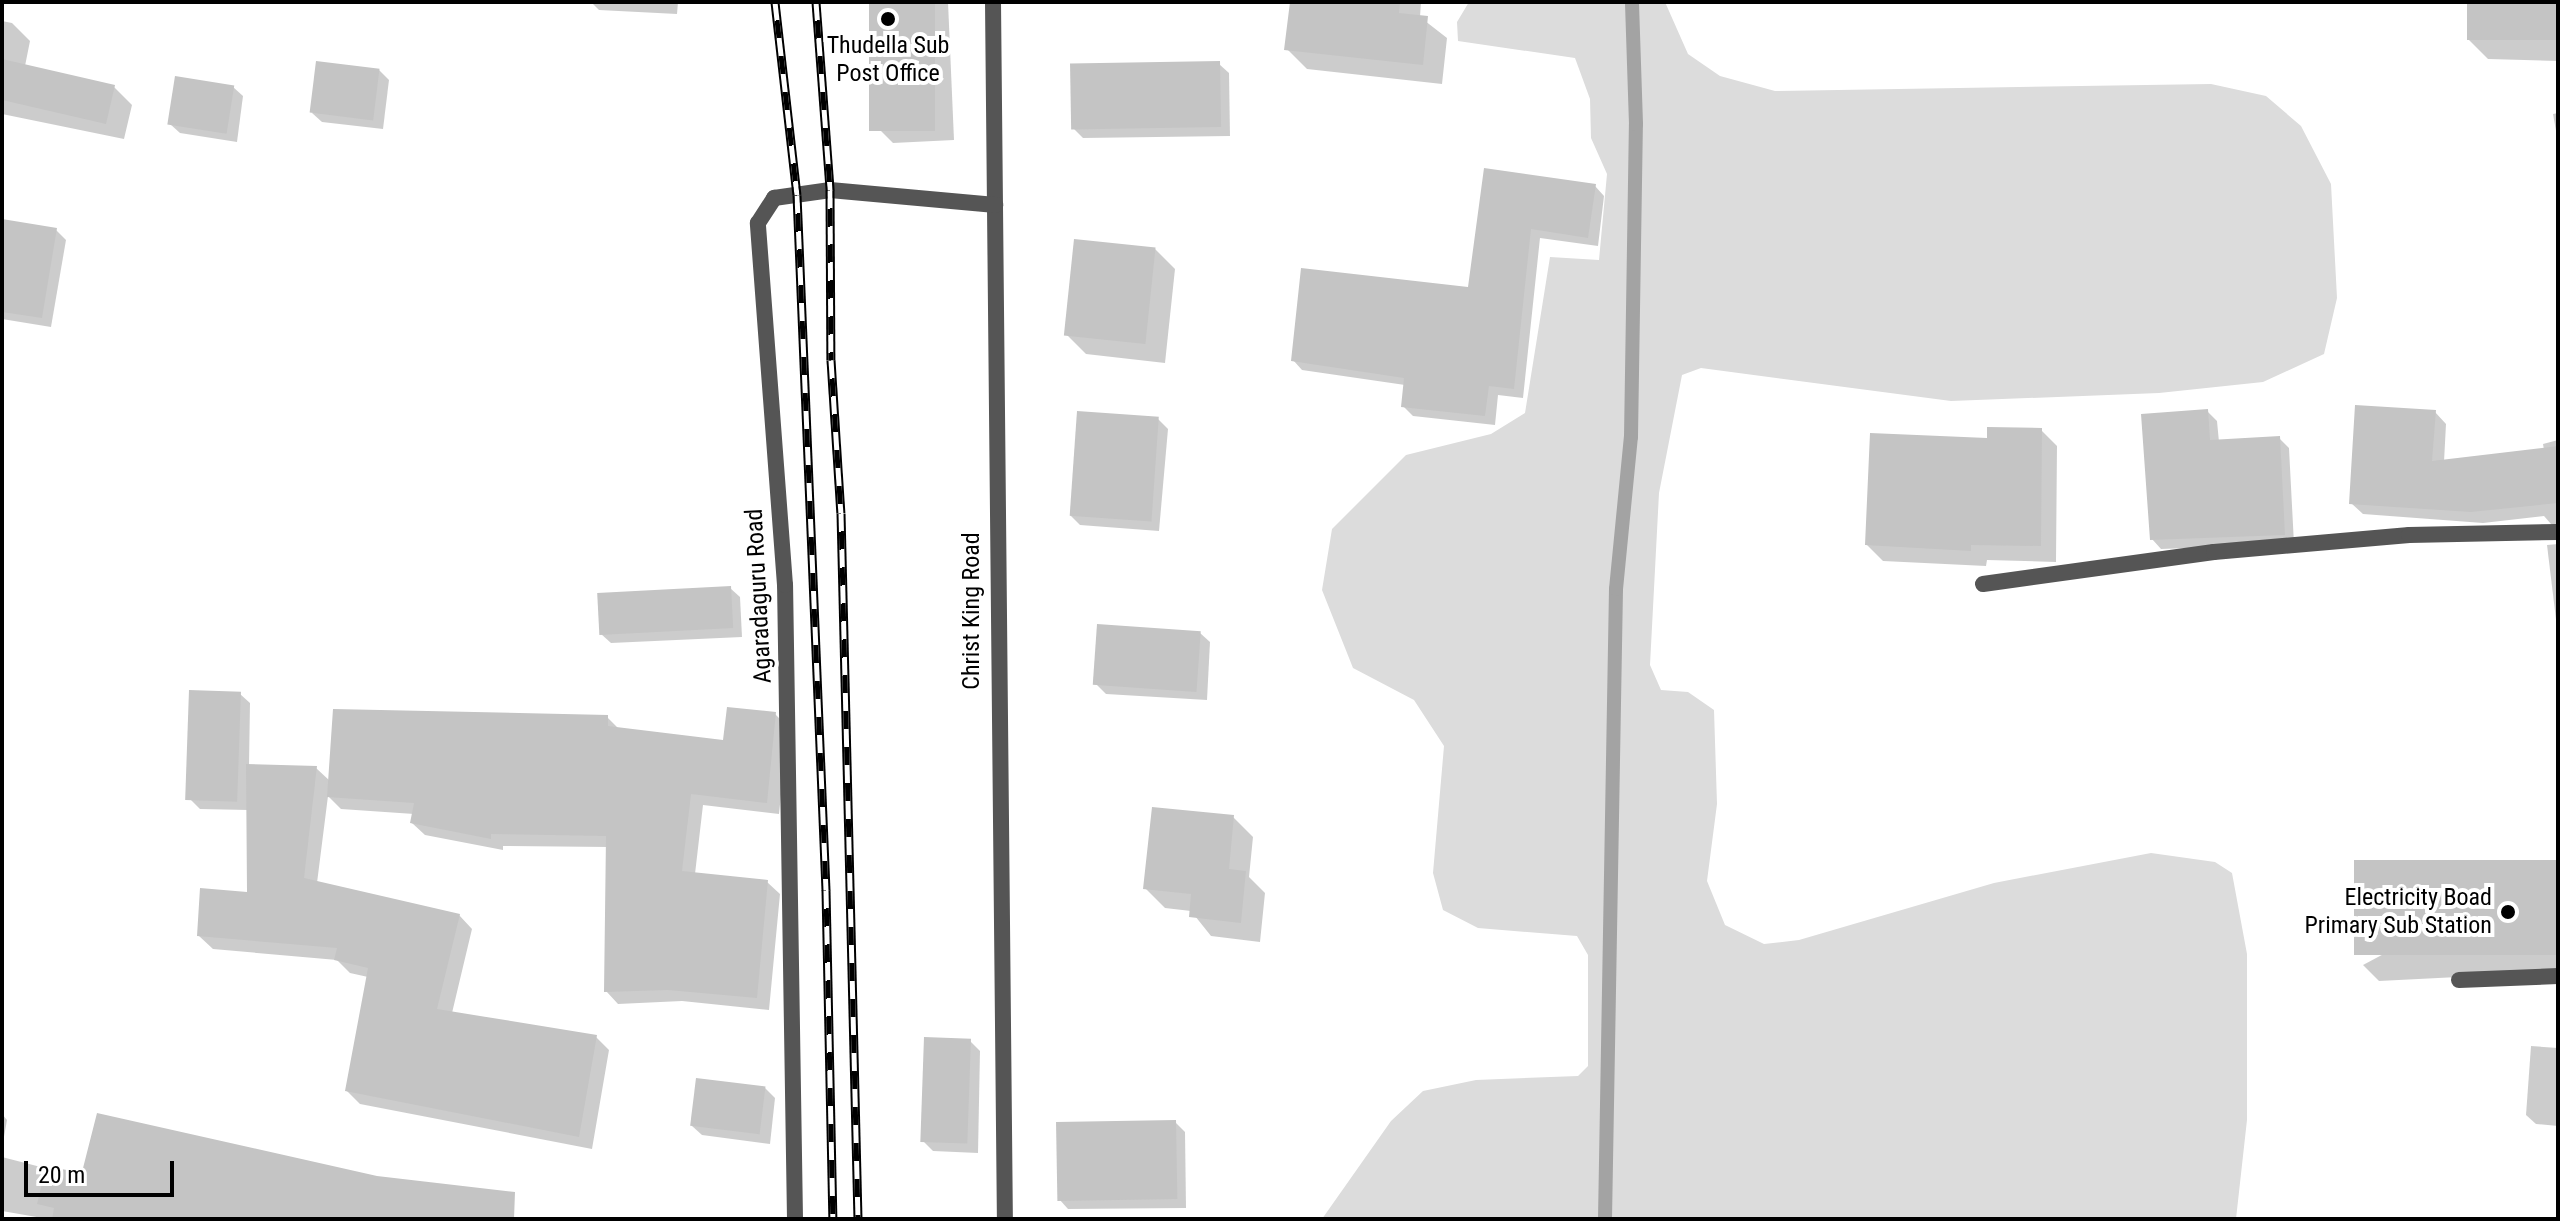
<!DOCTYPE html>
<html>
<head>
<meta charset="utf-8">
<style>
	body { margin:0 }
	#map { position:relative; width:2560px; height:1221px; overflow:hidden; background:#fff; font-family:"Roboto Condensed",sans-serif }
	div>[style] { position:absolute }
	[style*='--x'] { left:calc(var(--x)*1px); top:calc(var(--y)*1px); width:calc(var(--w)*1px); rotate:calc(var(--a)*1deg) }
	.green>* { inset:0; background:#dcdcdc }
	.shadow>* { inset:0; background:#0003 }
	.stream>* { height:14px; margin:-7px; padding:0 7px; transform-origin:7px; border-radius:7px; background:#a3a3a3 }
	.building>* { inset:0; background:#c4c4c4; transform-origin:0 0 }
	.service>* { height:16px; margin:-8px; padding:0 8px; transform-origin:8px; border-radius:8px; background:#555 }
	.minor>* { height:16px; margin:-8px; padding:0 8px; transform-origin:8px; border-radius:8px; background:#555 }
	.rail>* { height:9px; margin-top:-4.5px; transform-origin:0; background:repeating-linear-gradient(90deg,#fff 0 18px,#000 0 36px); box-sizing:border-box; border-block:2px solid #000 }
	.dots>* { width:22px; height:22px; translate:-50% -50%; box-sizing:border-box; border:4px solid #fff; border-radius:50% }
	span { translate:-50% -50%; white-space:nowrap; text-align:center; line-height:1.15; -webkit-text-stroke:8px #fff; paint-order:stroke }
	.poi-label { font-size:24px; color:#000 }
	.right { translate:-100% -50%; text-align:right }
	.street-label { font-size:24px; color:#000 }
	.frame { position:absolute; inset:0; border:4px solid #000; pointer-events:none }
	.scale { position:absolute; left:24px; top:1161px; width:150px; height:36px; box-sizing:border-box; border:4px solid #000; border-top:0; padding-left:10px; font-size:24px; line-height:28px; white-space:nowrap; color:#000; -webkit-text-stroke:6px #fff; paint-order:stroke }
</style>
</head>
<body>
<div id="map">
	<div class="green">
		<div style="clip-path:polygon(1469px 2px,1665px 2px,1688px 54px,1720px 76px,1775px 91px,2211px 84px,2266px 96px,2301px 126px,2331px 184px,2337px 298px,2324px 354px,2263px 382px,2159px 393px,1951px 401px,1701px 368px,1682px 375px,1659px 493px,1650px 665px,1661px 690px,1688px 692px,1714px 710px,1717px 804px,1707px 881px,1725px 925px,1764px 944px,1799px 940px,1994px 883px,2151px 853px,2215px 862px,2232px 873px,2247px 954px,2247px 1120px,2236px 1219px,1322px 1219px,1391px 1121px,1423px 1091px,1476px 1080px,1578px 1076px,1588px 1066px,1588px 955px,1577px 936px,1478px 928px,1443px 910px,1433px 873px,1444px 746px,1414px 700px,1353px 668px,1322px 590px,1332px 529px,1406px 455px,1491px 434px,1525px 413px,1550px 257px,1599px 260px,1607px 174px,1591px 138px,1590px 99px,1575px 58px,1458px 41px,1457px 22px)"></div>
	</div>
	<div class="shadow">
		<div style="clip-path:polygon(591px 2px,678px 2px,677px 14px,599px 10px)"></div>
		<div style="clip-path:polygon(869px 2px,948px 2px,954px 140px,893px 143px,880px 130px)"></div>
		<div style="clip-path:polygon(1292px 2px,1421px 2px,1420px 17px,1447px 38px,1442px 84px,1307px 69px,1287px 49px)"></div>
		<div style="clip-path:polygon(2469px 2px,2558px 2px,2558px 61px,2488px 59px,2468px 39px)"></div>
		<div style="clip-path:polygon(2px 21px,12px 23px,30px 41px,25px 66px,114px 87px,132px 105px,124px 139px,2px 114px)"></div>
		<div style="clip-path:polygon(1219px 64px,1229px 73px,1230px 136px,1083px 138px,1073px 128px)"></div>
		<div style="clip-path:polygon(379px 70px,389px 80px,383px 129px,322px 122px,312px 113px)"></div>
		<div style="clip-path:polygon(233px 87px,243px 96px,237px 142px,180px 133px,170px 124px)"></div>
		<div style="clip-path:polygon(2558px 113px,2558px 142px,2553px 114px)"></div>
		<div style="clip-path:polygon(1486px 170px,1595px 186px,1604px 196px,1598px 246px,1540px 238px,1523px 398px,1498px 395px,1495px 425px,1413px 416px,1403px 406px,1405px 385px,1302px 370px,1293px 360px,1470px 289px)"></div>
		<div style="clip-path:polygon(2px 221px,56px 230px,66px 240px,51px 327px,2px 319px)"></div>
		<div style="clip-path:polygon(1155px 249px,1175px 269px,1165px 363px,1086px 354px,1066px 334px)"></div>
		<div style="clip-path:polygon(2207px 411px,2217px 421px,2219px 442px,2279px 438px,2289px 448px,2294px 544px,2161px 549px,2152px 539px)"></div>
		<div style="clip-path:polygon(2435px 412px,2446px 424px,2444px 462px,2544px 450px,2543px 444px,2558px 440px,2558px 532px,2544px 516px,2483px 523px,2363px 514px,2351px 503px)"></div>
		<div style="clip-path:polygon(1158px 419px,1168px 429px,1159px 531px,1080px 525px,1070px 515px)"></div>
		<div style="clip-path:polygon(2041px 430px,2057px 446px,2056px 562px,1987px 560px,1986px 566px,1883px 561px,1867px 545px,1989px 441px)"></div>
		<div style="clip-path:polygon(2558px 544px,2558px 636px,2547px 545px)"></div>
		<div style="clip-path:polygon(730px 588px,740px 597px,742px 637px,611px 643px,601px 634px)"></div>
		<div style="clip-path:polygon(1200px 633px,1210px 642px,1207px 700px,1106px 694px,1096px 684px)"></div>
		<div style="clip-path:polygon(240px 694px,250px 703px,249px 766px,316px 768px,330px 781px,607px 717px,619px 729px,725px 742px,775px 714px,788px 727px,779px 814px,703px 805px,695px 874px,767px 882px,780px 894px,769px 1010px,682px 1001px,618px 1004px,606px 991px,608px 847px,503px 846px,503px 850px,425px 835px,412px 823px,414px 814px,341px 809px,328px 796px,317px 883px,459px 915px,472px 929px,452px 1013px,596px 1037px,609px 1050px,592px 1149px,360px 1104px,347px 1091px,368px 977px,350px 973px,337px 960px,213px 949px,199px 936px,249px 894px,248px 810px,200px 809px,190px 799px)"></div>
		<div style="clip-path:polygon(1233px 817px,1253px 837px,1249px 877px,1265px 893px,1260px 942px,1211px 936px,1191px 911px,1165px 908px,1145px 888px)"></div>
		<div style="clip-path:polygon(2558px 861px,2558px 972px,2379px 981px,2363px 965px)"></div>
		<div style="clip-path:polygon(970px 1041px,980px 1051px,978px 1153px,933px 1151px,923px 1141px)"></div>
		<div style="clip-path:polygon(2531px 1046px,2558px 1048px,2558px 1126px,2536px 1124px,2526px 1115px)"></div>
		<div style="clip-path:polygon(765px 1088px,775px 1098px,770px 1144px,702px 1135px,692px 1126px)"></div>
		<div style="clip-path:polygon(2px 1114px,7px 1120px,2px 1148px)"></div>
		<div style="clip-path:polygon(1175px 1122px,1185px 1132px,1186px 1208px,1068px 1209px,1059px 1199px)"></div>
		<div style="clip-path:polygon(2px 1157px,64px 1173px,486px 1219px,48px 1219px,2px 1211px)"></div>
	</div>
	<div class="stream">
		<div style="--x:1605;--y:1219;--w:630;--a:-89"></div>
		<div style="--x:1616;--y:589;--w:153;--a:-84.4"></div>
		<div style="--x:1631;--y:437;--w:313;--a:-89.1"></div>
		<div style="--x:1636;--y:124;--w:122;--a:-91.9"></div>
	</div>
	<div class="building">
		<div style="left:869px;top:2px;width:66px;height:129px"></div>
		<div style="clip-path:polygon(1290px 2px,1400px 2px,1399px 13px,1428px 16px,1423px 65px,1284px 50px)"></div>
		<div style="left:2467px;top:2px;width:91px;height:38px"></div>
		<div style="left:2px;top:59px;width:116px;height:40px;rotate:13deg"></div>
		<div style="left:316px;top:61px;width:64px;height:52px;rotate:7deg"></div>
		<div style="left:1220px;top:61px;width:66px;height:150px;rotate:89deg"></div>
		<div style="left:175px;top:76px;width:60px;height:49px;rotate:9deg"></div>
		<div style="clip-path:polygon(1484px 168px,1596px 184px,1588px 238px,1531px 229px,1514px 389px,1489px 386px,1485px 416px,1401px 407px,1404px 378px,1291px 361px,1301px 268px,1468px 287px)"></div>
		<div style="clip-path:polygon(2px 219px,57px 228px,42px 318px,2px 312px)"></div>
		<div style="left:1074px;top:239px;width:82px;height:97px;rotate:6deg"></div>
		<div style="clip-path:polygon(2355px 405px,2436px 410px,2432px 461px,2558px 446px,2558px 503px,2471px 512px,2349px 504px)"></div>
		<div style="clip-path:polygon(2208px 409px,2210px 440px,2280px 436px,2285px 535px,2150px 540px,2141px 414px)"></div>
		<div style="left:1077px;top:411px;width:82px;height:105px;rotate:4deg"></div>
		<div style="clip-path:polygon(1987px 427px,2042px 428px,2041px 546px,1971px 545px,1971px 551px,1865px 545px,1870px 433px,1987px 438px)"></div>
		<div style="left:731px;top:586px;width:42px;height:134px;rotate:87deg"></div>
		<div style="left:1097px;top:624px;width:104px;height:61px;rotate:4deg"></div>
		<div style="left:189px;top:690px;width:52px;height:110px;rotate:2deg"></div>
		<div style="clip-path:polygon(727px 707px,776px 712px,767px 803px,691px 794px,682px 871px,768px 880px,757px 998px,668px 990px,604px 992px,606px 836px,491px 834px,491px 839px,410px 823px,414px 803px,327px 797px,333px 709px,608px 715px,608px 726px,723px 740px)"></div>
		<div style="clip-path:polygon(246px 764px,317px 766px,304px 878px,460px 914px,437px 1009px,597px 1035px,579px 1137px,345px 1091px,368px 968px,334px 960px,337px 948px,197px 936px,200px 888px,247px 892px)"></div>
		<div style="clip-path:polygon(1152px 807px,1234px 815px,1229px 869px,1246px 871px,1241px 923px,1189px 917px,1191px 894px,1143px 889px)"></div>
		<div style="left:2558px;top:860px;width:95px;height:204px;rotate:90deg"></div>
		<div style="left:924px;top:1037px;width:47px;height:105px;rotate:2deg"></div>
		<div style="left:696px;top:1078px;width:70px;height:48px;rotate:7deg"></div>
		<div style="clip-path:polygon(97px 1113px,377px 1176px,515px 1192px,514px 1219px,52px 1219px,54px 1208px,37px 1204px,46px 1167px,82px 1172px)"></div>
		<div style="left:1176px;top:1120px;width:79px;height:120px;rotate:89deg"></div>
	</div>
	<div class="service">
		<div style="--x:2459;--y:980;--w:99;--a:-2.3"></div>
	</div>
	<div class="minor">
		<div style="--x:993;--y:2;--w:1217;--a:89.44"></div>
		<div style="--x:1983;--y:584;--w:233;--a:-7.9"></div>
		<div style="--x:2214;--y:552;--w:196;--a:-5"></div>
		<div style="--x:2409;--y:535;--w:149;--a:-1.2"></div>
		<div style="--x:795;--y:1219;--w:634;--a:-90.9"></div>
		<div style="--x:785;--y:585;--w:363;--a:-94.3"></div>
		<div style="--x:758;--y:223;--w:30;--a:-57"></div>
		<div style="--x:774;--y:198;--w:57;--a:-8.1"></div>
		<div style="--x:830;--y:190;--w:166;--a:5.2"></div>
	</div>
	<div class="rail">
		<div style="--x:775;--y:2;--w:194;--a:83.5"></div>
		<div style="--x:797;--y:195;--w:696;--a:87.61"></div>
		<div style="--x:826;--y:890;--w:329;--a:88.8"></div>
		<div style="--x:816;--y:2;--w:189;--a:85.7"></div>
		<div style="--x:830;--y:190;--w:170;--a:89.7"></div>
		<div style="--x:831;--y:360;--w:153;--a:86.3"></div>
		<div style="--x:841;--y:513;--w:706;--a:88.62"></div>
	</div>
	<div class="dots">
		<div style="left:888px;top:19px;background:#000"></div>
		<div style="left:2508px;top:912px;background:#000"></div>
	</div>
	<div class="poi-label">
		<span style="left:888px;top:60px">Thudella Sub<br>Post Office</span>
		<span class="right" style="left:2492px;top:912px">Electricity Boad<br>Primary Sub Station</span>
	</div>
	<div class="street-label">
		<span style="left:759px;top:596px;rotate:-93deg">Agaradaguru Road</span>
		<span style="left:972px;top:611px;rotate:-90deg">Christ King Road</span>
	</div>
	<div class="frame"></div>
	<div class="scale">20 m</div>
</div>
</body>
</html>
